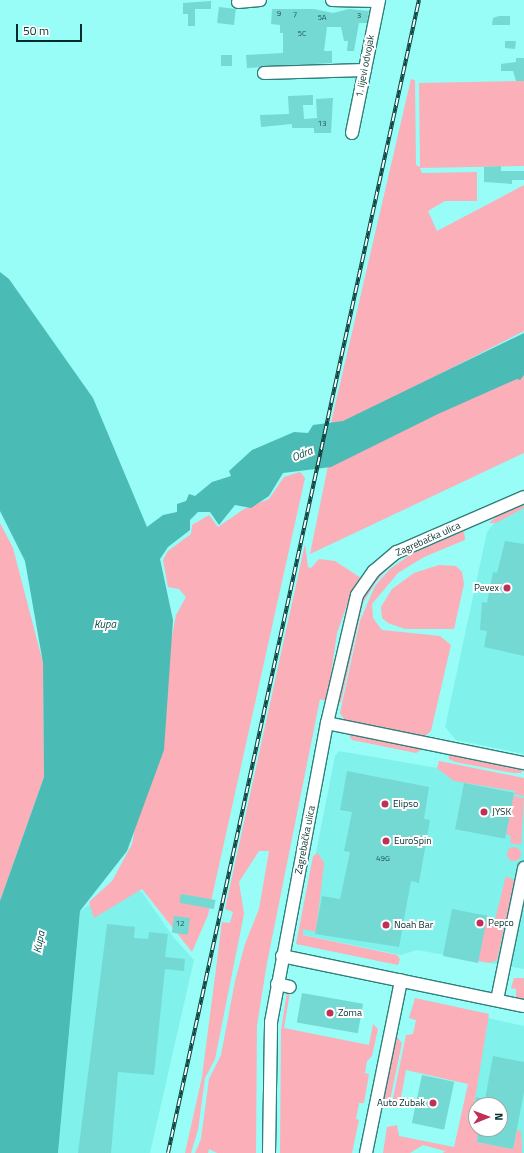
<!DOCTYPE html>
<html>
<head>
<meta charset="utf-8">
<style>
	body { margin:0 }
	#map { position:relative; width:524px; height:1153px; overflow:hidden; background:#98fdf6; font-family:"Titillium Web",sans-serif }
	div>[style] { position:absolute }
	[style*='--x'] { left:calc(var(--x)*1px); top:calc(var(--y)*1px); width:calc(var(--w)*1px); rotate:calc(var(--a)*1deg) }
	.built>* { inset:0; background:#80f2eb }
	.green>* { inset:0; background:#faafb9 }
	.round { border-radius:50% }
	.water>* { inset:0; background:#4bbbb5 }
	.building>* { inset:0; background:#74d9d3; transform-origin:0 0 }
	.roads { filter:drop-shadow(1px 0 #2f7f7a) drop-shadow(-1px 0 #2f7f7a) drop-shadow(0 1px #2f7f7a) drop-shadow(0 -1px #2f7f7a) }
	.minor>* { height:12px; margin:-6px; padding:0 6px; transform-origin:6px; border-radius:6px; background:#fff }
	.rail>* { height:4px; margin-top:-2px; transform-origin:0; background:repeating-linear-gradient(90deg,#fff 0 8px,#104340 0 16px); box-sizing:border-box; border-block:1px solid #104340 }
	.dots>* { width:11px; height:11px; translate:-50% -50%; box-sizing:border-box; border:2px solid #fff; border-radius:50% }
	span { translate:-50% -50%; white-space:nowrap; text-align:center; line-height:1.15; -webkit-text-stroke:4px #fff; paint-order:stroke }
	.number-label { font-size:8px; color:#1d5855 }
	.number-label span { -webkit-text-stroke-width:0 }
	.street-label { font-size:10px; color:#002d2b }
	.poi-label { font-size:10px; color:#002d2b }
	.right { translate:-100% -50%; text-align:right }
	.left { translate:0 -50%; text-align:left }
	.water-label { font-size:11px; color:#0d4f4c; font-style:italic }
	.north { position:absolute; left:468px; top:1097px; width:40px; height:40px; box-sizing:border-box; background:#fff; border:1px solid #99abaa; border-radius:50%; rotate:89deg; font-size:11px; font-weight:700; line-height:16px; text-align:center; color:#002d2b }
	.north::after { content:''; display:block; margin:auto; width:14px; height:18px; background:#bf2f56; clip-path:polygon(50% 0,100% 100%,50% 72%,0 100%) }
	.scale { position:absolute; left:16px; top:24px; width:66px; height:18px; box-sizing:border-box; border:2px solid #002d2b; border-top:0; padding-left:5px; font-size:12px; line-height:14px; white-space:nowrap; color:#002d2b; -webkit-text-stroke:3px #fff; paint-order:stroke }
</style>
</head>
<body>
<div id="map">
	<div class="built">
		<div style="clip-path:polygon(524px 506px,524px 754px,456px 740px,445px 727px,487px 532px,498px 518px)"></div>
		<div style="clip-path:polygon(339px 751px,524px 783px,524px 969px,417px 950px,401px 955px,300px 934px,335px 756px)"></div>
		<div style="clip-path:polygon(132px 889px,142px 892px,174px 938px,194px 960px,150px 1153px,58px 1153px,80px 911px,96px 900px)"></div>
		<div style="clip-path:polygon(evenodd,488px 1018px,524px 1026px,524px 1153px,505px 1153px,463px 1144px,488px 1018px,476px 1105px,500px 1105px,500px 1129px,476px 1129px,476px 1105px)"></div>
	</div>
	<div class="green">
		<div style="clip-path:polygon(411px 79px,415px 80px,416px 165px,420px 167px,419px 83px,524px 81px,524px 166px,420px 168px,422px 173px,477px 172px,477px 201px,445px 201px,428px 211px,437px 231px,524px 185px,524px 331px,348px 421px,330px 427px)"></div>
		<div style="clip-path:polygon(524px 369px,524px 453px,310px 554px,329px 461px)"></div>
		<div style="clip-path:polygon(300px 472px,305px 478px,208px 915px,192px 952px,142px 889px,94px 918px,89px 902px,112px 881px,132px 844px,176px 615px,186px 597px,179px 589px,168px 587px,163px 560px,168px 551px,191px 534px,192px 525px,209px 515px,218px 527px,244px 509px,269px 499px,284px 477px)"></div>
		<div style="clip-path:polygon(524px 505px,524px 508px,496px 523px,489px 523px,497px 516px)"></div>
		<div style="clip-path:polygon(0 523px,13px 548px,43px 663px,44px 777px,0 901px)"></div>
		<div style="clip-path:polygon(464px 531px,465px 540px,424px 557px,398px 573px,372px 604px,373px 618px,382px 630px,440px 636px,451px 645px,431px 731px,424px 737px,345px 721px,340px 713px,360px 621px,375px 586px,390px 569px,411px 554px)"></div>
		<div style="clip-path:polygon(305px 544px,308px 567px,311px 568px,319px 559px,335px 561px,361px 578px,348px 602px,337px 633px,327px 701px,320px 699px,267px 963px,257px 1025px,256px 1153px,217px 1153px,209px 1149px,208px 1153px,195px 1153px,201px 1139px,209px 1079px,221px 1055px,235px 981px,245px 944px,259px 909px,269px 851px,259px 851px,239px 882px,244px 914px,215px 1059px,205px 1078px,198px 1130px,191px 1153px,185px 1153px,202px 1077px,222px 922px,230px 923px,233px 912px,225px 909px)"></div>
		<div style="clip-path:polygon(397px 558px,375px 583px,363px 603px,341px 702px,337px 705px,360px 601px,375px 577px)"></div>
		<div style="clip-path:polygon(439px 565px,456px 566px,462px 572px,464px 584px,454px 629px,405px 629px,388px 623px,382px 618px,381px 607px,392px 589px,414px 573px)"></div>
		<div style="clip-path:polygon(347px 732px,421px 747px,421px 750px,416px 753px,352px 740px)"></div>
		<div style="clip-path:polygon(448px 753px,522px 769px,523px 770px,521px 773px,513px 773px,455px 762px,449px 759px)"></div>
		<div style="clip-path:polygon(439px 761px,524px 778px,524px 796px,514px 794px,515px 791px,454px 781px,437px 768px)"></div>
		<div style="clip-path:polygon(513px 796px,524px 798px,521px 845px,510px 843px,511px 836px,506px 834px)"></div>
		<div class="round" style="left:507px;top:847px;width:14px;height:14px"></div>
		<div style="clip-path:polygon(318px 853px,324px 863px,316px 932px,303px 929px,303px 935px,397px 955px,400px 959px,398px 965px,296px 944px,313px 856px)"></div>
		<div style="clip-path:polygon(506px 876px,514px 880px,506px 921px,495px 919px)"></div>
		<div style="clip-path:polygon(486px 919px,505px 923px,497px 960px,490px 963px,478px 961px)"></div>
		<div style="clip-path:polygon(514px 978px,524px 978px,524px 1000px,516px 999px,516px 989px,511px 988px)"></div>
		<div style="clip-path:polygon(287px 992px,290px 992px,284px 1028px,369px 1045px,373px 1024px,378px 1029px,372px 1056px,367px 1061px,365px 1073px,369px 1074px,364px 1103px,359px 1103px,356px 1119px,359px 1120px,352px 1153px,280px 1153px,281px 1031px)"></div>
		<div style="clip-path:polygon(415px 998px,489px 1014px,474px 1105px,476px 1129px,479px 1129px,477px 1142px,513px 1149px,517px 1130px,521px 1131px,522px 1153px,443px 1153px,445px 1151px,423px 1145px,410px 1153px,383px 1153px,387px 1127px,397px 1125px,399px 1136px,454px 1147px,468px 1084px,406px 1070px,399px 1108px,391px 1108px,406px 1035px,413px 1034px,416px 1020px,409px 1018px)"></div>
		<div style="clip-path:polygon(397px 1037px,402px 1043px,390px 1100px,385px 1103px,382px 1100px)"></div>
	</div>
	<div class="water">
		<div style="clip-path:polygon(0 272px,9px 279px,93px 398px,147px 527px,163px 515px,177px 512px,177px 504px,186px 501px,189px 494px,195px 496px,212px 482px,231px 476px,229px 471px,252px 450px,294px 432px,308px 433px,313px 425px,343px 421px,524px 333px,524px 375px,520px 380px,517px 379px,438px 414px,331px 467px,283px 473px,269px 496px,251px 508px,235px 505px,219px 525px,210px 512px,198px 512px,190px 520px,190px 530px,168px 547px,160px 559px,173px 620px,164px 750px,127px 851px,80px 911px,58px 1153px,0 1153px,0 901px,44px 777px,43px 663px,25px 561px,0 511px)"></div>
	</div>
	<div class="building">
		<div style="clip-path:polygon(211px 1px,211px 9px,195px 9px,195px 5px,195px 26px,188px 26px,188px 14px,183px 14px,183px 3px)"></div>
		<div style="left:219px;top:7px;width:17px;height:16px;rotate:7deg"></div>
		<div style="clip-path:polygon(272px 9px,314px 9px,333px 13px,349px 9px,369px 11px,367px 23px,359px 23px,354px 51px,347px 51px,348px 41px,344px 41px,341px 27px,327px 27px,324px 51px,332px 51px,332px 63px,247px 68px,246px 55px,283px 53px,283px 33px,280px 33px,280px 25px,271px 24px)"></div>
		<div style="clip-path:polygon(499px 16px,510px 16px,510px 25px,492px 25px,493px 18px)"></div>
		<div style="clip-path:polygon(505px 41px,516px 41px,515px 49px,505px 48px)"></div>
		<div style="left:221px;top:55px;width:11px;height:11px"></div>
		<div style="clip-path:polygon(516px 58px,524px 58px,524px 81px,516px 81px,513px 71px,501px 71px,501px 64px,516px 62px)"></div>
		<div style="clip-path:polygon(313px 95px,313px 105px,303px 105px,304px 119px,317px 118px,316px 99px,333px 98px,331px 133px,314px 133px,314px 128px,292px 128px,292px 124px,261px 127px,260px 115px,289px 114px,288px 96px)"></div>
		<div style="clip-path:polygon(501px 166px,501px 171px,524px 171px,524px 180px,512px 180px,512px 184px,484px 182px,484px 167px)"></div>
		<div style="clip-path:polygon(505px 541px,524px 544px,524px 656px,484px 647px,487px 631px,480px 630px,482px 602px,487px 603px,493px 572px,497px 573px)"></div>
		<div style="clip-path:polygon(347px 771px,429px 787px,424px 819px,430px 820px,419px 883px,411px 881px,399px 947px,315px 934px,322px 896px,340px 899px,350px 852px,344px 851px,352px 812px,340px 810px)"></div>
		<div style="left:464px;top:783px;width:51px;height:47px;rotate:11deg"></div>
		<div style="left:181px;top:894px;width:35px;height:9px;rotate:10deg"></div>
		<div style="left:452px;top:909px;width:36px;height:48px;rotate:11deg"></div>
		<div style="left:174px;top:916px;width:16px;height:17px;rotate:7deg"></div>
		<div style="clip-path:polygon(107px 924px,135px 927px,134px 938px,148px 939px,149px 932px,168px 934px,165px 957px,185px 959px,184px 971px,165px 969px,154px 1075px,118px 1072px,111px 1153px,78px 1153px)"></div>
		<div style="left:302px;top:993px;width:62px;height:30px;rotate:10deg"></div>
		<div style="clip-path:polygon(493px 1056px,524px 1062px,524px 1092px,513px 1149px,477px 1142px,479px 1129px,500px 1129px,500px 1105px,475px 1105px,476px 1097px,485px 1099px)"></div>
		<div style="left:422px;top:1075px;width:33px;height:49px;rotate:12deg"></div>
	</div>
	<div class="roads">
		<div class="minor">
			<div style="--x:332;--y:0;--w:46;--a:1.2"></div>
			<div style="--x:238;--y:2;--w:22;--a:-5"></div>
			<div style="--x:264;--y:73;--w:101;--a:-1.7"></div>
			<div style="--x:352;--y:133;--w:136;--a:-78.5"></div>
			<div style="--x:327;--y:723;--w:201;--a:11.5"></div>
			<div style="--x:282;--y:956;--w:247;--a:11.7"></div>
			<div style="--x:277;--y:984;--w:13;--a:13"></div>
			<div style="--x:497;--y:1000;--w:135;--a:-78.4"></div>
			<div style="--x:269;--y:1153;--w:131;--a:-89.1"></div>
			<div style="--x:271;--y:1022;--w:304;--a:-79.4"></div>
			<div style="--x:327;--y:723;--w:131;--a:-76.8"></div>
			<div style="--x:357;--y:595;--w:29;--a:-55"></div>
			<div style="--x:374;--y:571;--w:30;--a:-40"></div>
			<div style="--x:397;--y:552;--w:138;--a:-23.4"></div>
			<div style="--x:366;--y:1153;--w:176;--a:-78.5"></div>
		</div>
	</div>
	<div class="rail">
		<div style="--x:168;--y:1153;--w:1180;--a:-77.72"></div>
	</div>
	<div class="dots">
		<div style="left:507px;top:588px;background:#bf2f56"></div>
		<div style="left:385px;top:804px;background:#bf2f56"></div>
		<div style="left:484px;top:812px;background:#bf2f56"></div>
		<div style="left:386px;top:841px;background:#bf2f56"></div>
		<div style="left:480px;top:923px;background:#bf2f56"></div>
		<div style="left:386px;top:925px;background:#bf2f56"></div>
		<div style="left:330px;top:1013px;background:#bf2f56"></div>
		<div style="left:433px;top:1103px;background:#bf2f56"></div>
	</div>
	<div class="number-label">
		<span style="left:279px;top:14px">9</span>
		<span style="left:295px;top:15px">7</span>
		<span style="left:359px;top:16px">3</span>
		<span style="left:322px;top:18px">5A</span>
		<span style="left:302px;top:34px">5C</span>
		<span style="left:322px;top:124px">13</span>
		<span style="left:383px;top:859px">49G</span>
		<span style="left:180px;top:924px">12</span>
	</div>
	<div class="street-label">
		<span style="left:365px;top:66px;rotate:-79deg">1. lijevi odvojak</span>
		<span style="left:428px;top:539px;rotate:-24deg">Zagrebačka ulica</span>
		<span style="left:305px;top:840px;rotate:-79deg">Zagrebačka ulica</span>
	</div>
	<div class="poi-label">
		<span class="right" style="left:499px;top:588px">Pevex</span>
		<span class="left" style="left:393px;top:804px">Elipso</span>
		<span class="left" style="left:492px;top:812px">JYSK</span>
		<span class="left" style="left:394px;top:841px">EuroSpin</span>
		<span class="left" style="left:488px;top:923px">Pepco</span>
		<span class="left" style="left:394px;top:925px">Noah Bar</span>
		<span class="left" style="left:338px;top:1013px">Zoma</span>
		<span class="right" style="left:425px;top:1103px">Auto Zubak</span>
	</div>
	<div class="water-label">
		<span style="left:302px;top:454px;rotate:-23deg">Odra</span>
		<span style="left:105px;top:624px">Kupa</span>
		<span style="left:39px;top:942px;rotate:-79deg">Kupa</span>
	</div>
	<div class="north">N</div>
	<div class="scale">50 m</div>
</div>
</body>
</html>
